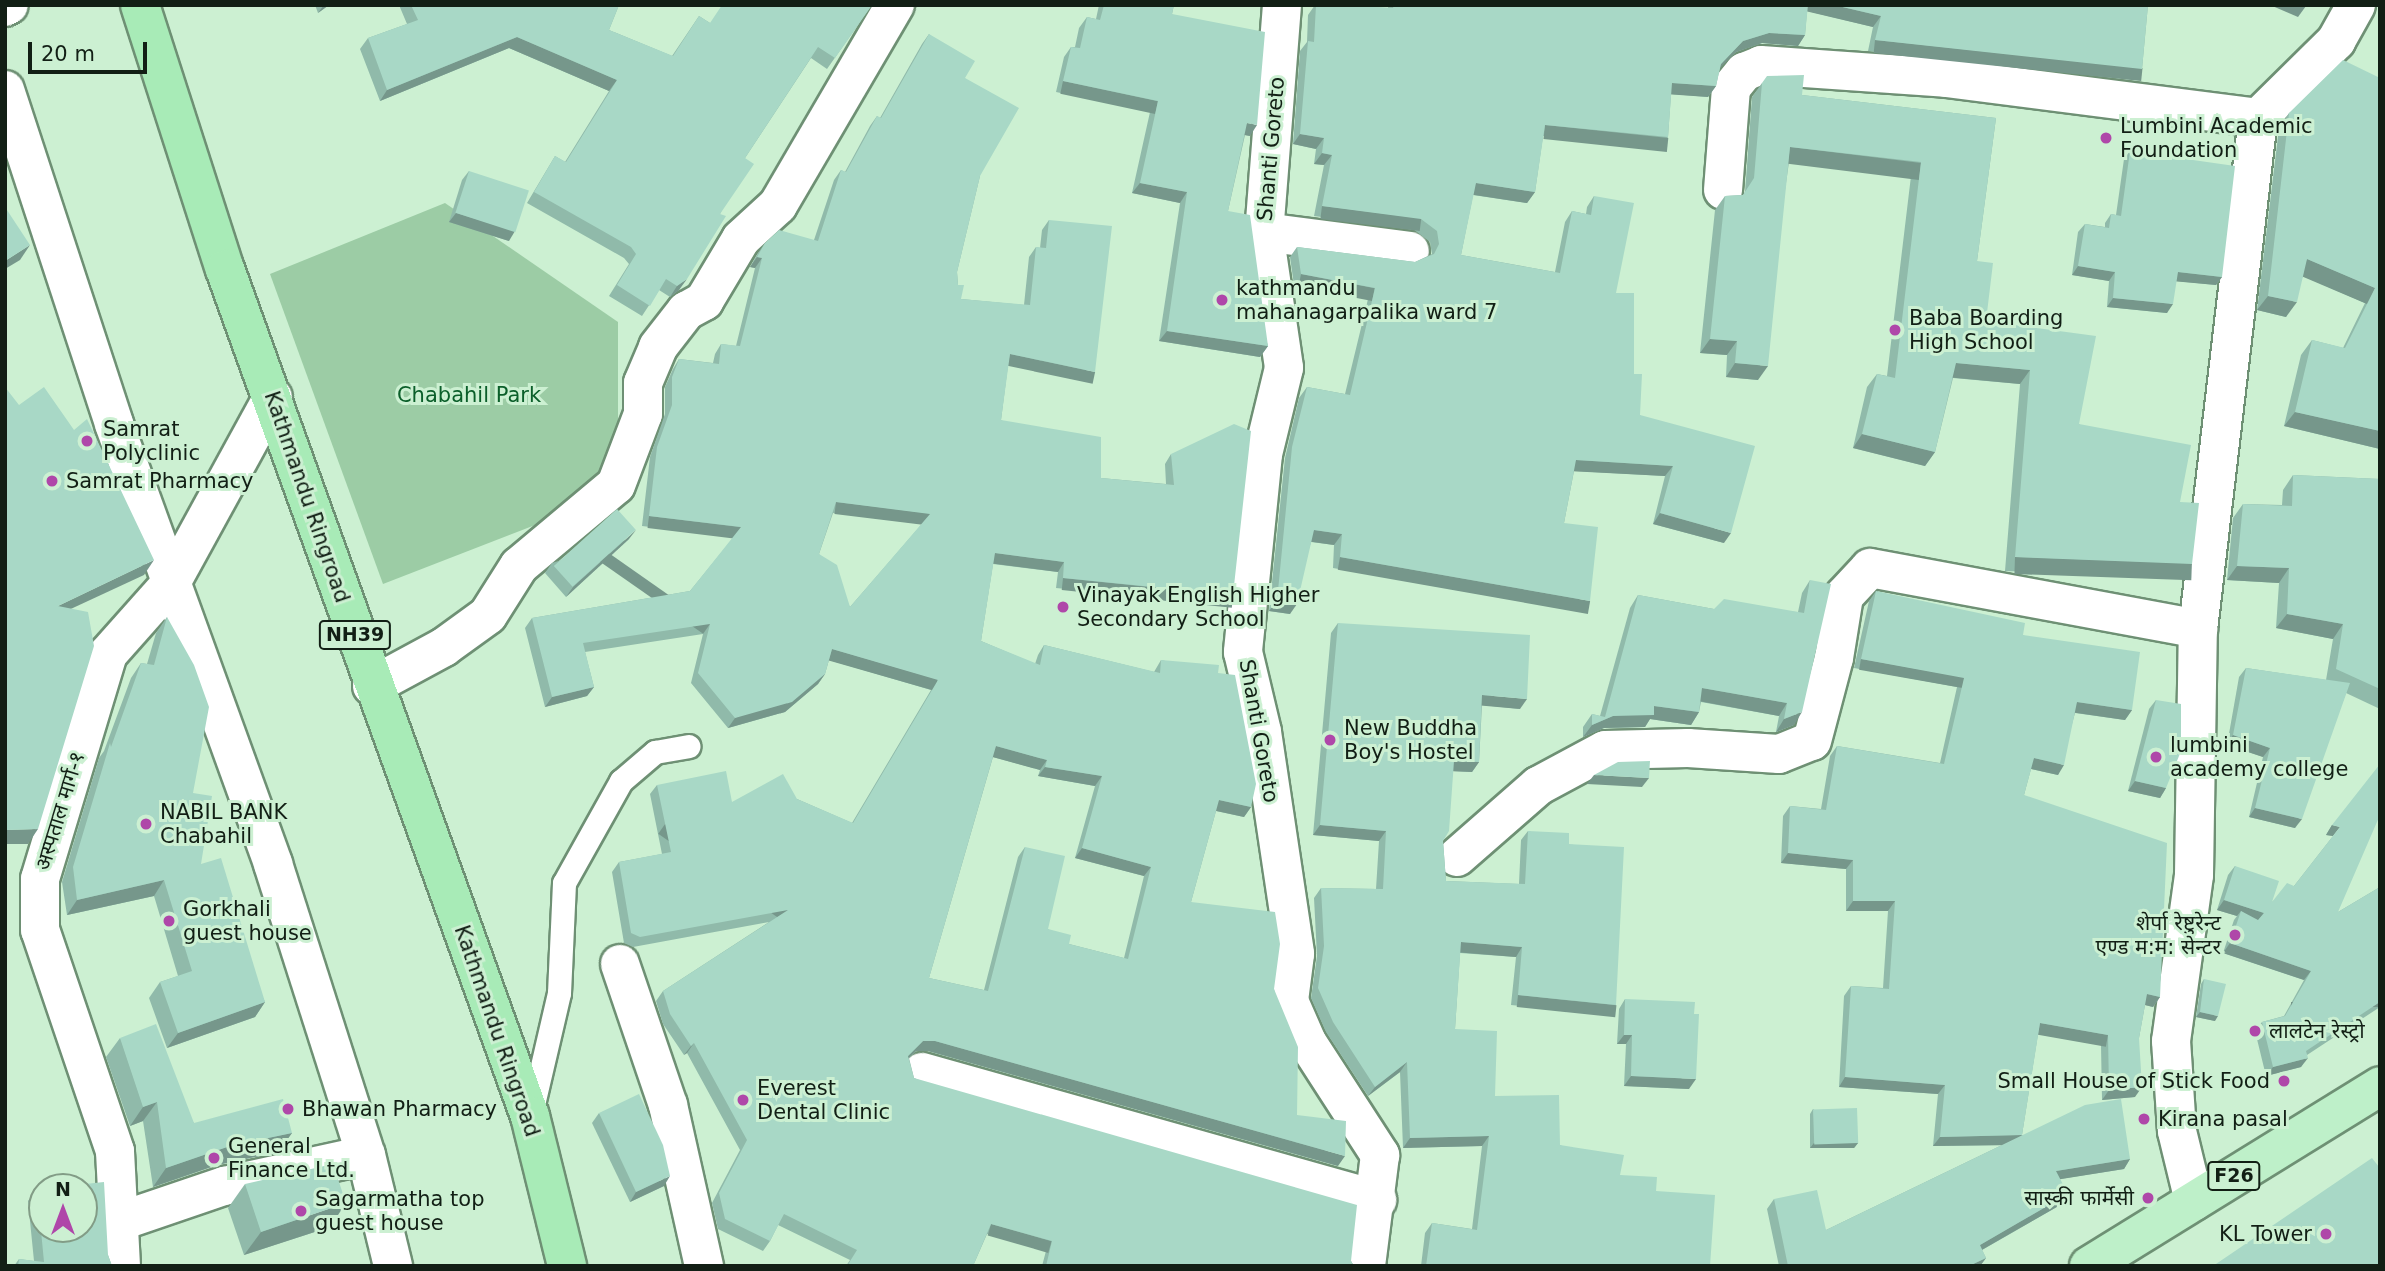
<!DOCTYPE html>
<html>
<head>
<meta charset="utf-8">
<style>
	body { margin:0 }
	#map { position:relative; width:2385px; height:1271px; overflow:hidden; background:#ccf0d2; font-family:"DejaVu Sans","Noto Sans Devanagari",sans-serif }
	div>[style] { position:absolute }
	[style*='--x'] { left:calc(var(--x)*1px); top:calc(var(--y)*1px); width:calc(var(--w)*1px); rotate:calc(var(--a)*1deg) }
	.green>* { inset:0; background:#9ccca5 }
	.roads { filter:drop-shadow(2px 0 #6e9074) drop-shadow(-2px 0 #6e9074) drop-shadow(0 2px #6e9074) drop-shadow(0 -2px #6e9074) }
	.service>* { height:23px; margin:-11.5px; padding:0 11.5px; transform-origin:11.5px; border-radius:11.5px; background:#fff }
	.minor>* { height:38px; margin:-19px; padding:0 19px; transform-origin:19px; border-radius:19px; background:#fff }
	.primary>* { height:38px; margin:-19px; padding:0 19px; transform-origin:19px; border-radius:19px; background:#bef0c9 }
	.trunk>* { height:38px; margin:-19px; padding:0 19px; transform-origin:19px; border-radius:19px; background:#a8ebb7 }
	.wall>* { inset:0; background:#90baaa }
	.shaded-wall>* { inset:0; background:#76978b; transform-origin:0 0 }
	.building>* { inset:0; background:#a8d8c6; transform-origin:0 0 }
	.dots>* { width:19px; height:19px; translate:-50% -50%; box-sizing:border-box; border:4px solid #ccf0d2; border-radius:50% }
	span { translate:-50% -50%; white-space:nowrap; text-align:center; line-height:1.15; -webkit-text-stroke:6px #ccf0d2; paint-order:stroke }
	.shield-label span { padding:2px 5px; background:#ccf0d2; border:2px solid; border-radius:5px; -webkit-text-stroke-width:0 }
	.shield-label { font-size:19px; color:#121f15; font-weight:700 }
	.poi-label { font-size:21px; color:#121f15 }
	.left { translate:0 -50%; text-align:left }
	.right { translate:-100% -50%; text-align:right }
	.street-label { font-size:21px; color:#121f15 }
	.park-label { font-size:21px; color:#0b5f2a }
	.frame { position:absolute; inset:0; border:7px solid #121f15; pointer-events:none }
	.north { position:absolute; left:28px; top:1173px; width:70px; height:70px; box-sizing:border-box; background:#ccf0d2; border:2px solid #829c86; border-radius:50%; rotate:0deg; font-size:19px; font-weight:700; line-height:28px; text-align:center; color:#121f15 }
	.north::after { content:''; display:block; margin:auto; width:24px; height:32px; background:#af47a9; clip-path:polygon(50% 0,100% 100%,50% 72%,0 100%) }
	.scale { position:absolute; left:28px; top:42px; width:119px; height:32px; box-sizing:border-box; border:4px solid #121f15; border-top:0; padding-left:9px; font-size:21px; line-height:24px; white-space:nowrap; color:#121f15; -webkit-text-stroke:5px #ccf0d2; paint-order:stroke }
</style>
</head>
<body>
<div id="map">
	<div class="green">
		<div style="clip-path:polygon(445px 203px,618px 322px,618px 493px,383px 584px,270px 274px)"></div>
	</div>
	<div class="roads">
		<div class="service">
			<div style="--x:532;--y:1109;--w:119;--a:-76.9"></div>
			<div style="--x:559;--y:993;--w:110;--a:-87.4"></div>
			<div style="--x:564;--y:883;--w:117;--a:-60.8"></div>
			<div style="--x:621;--y:781;--w:45;--a:-40.5"></div>
			<div style="--x:655;--y:752;--w:34;--a:-10"></div>
		</div>
		<div class="minor">
			<div style="--x:1282;--y:5;--w:228;--a:94.5"></div>
			<div style="--x:1264;--y:232;--w:137;--a:81.6"></div>
			<div style="--x:1284;--y:368;--w:89;--a:103.7"></div>
			<div style="--x:1263;--y:454;--w:199;--a:95.8"></div>
			<div style="--x:1243;--y:652;--w:82;--a:76.6"></div>
			<div style="--x:1262;--y:732;--w:224;--a:81.5"></div>
			<div style="--x:1295;--y:954;--w:47;--a:97.3"></div>
			<div style="--x:1289;--y:1001;--w:45;--a:66.3"></div>
			<div style="--x:1307;--y:1042;--w:135;--a:57.1"></div>
			<div style="--x:1380;--y:1155;--w:112;--a:97.2"></div>
			<div style="--x:5;--y:7;--w:4;--a:-27"></div>
			<div style="--x:5;--y:90;--w:351;--a:71.9"></div>
			<div style="--x:114;--y:424;--w:468;--a:70.1"></div>
			<div style="--x:273;--y:864;--w:305;--a:72.3"></div>
			<div style="--x:366;--y:1155;--w:114;--a:76.3"></div>
			<div style="--x:1723;--y:190;--w:102;--a:-85.5"></div>
			<div style="--x:1731;--y:88;--w:21;--a:-51"></div>
			<div style="--x:1744;--y:72;--w:18;--a:-22"></div>
			<div style="--x:1761;--y:65;--w:185;--a:4"></div>
			<div style="--x:1946;--y:78;--w:315;--a:7.3"></div>
			<div style="--x:1264;--y:232;--w:147;--a:7.4"></div>
			<div style="--x:372;--y:686;--w:82;--a:-28.4"></div>
			<div style="--x:444;--y:647;--w:54;--a:-36"></div>
			<div style="--x:488;--y:615;--w:58;--a:-57.7"></div>
			<div style="--x:519;--y:566;--w:126;--a:-39.9"></div>
			<div style="--x:616;--y:485;--w:76;--a:-69.2"></div>
			<div style="--x:643;--y:414;--w:31;--a:-90"></div>
			<div style="--x:643;--y:383;--w:39;--a:-67"></div>
			<div style="--x:658;--y:347;--w:46;--a:-52.1"></div>
			<div style="--x:686;--y:311;--w:21;--a:-29"></div>
			<div style="--x:704;--y:301;--w:72;--a:-59.2"></div>
			<div style="--x:741;--y:239;--w:50;--a:-42.6"></div>
			<div style="--x:778;--y:205;--w:232;--a:-59.7"></div>
			<div style="--x:1457;--y:857;--w:108;--a:-41.2"></div>
			<div style="--x:1538;--y:786;--w:76;--a:-28.2"></div>
			<div style="--x:1605;--y:750;--w:83;--a:-1.4"></div>
			<div style="--x:1688;--y:748;--w:91;--a:3.8"></div>
			<div style="--x:1779;--y:754;--w:35;--a:-22"></div>
			<div style="--x:1812;--y:741;--w:86;--a:-75.2"></div>
			<div style="--x:1834;--y:658;--w:63;--a:-80.8"></div>
			<div style="--x:1844;--y:596;--w:38;--a:-47"></div>
			<div style="--x:1870;--y:568;--w:334;--a:10.5"></div>
			<div style="--x:620;--y:964;--w:149;--a:71.2"></div>
			<div style="--x:668;--y:1105;--w:165;--a:77.4"></div>
			<div style="--x:922;--y:1072;--w:473;--a:15.7"></div>
			<div style="--x:2194;--y:1201;--w:72;--a:-103.7"></div>
			<div style="--x:2177;--y:1131;--w:90;--a:-93.8"></div>
			<div style="--x:2171;--y:1041;--w:168;--a:-82.1"></div>
			<div style="--x:2194;--y:875;--w:246;--a:-89.1"></div>
			<div style="--x:2198;--y:629;--w:515;--a:-83.3"></div>
			<div style="--x:2258;--y:118;--w:110;--a:-44.6"></div>
			<div style="--x:2336;--y:41;--w:41;--a:-60.9"></div>
			<div style="--x:121;--y:1221;--w:109;--a:-18.8"></div>
			<div style="--x:224;--y:1186;--w:145;--a:-12.3"></div>
			<div style="--x:121;--y:1266;--w:115;--a:-93"></div>
			<div style="--x:115;--y:1151;--w:233;--a:-108.7"></div>
			<div style="--x:40;--y:930;--w:51;--a:-90"></div>
			<div style="--x:40;--y:879;--w:235;--a:-73.2"></div>
			<div style="--x:108;--y:654;--w:95;--a:-48.4"></div>
			<div style="--x:171;--y:583;--w:212;--a:-61.3"></div>
		</div>
		<div class="primary">
			<div style="--x:2089;--y:1266;--w:342;--a:-31.7"></div>
		</div>
		<div class="trunk">
			<div style="--x:140;--y:5;--w:277;--a:72.2"></div>
			<div style="--x:225;--y:269;--w:900;--a:70.2"></div>
			<div style="--x:530;--y:1116;--w:154;--a:76.1"></div>
		</div>
	</div>
	<div class="wall">
		<div style="clip-path:polygon(315px 5px,329px 5px,318px 13px)"></div>
		<div style="clip-path:polygon(399px 5px,619px 5px,609px 30px,672px 56px,699px 16px,710px 23px,872px 5px,827px 69px,811px 58px,745px 158px,720px 214px,679px 290px,670px 297px,659px 290px,642px 316px,609px 296px,629px 264px,624px 258px,527px 203px,555px 156px,565px 162px,609px 91px,509px 48px,380px 101px,360px 49px,368px 38px,407px 24px)"></div>
		<div style="clip-path:polygon(1099px 5px,1174px 5px,1172px 14px,1250px 136px,1245px 135px,1228px 211px,1268px 346px,1260px 357px,1159px 341px,1180px 203px,1132px 193px,1150px 112px,1056px 92px,1064px 57px,1071px 47px,1075px 47px,1079px 28px,1087px 17px,1096px 19px)"></div>
		<div style="clip-path:polygon(1315px 5px,1388px 8px,1388px 5px,2148px 5px,2142px 69px,2134px 80px,1868px 51px,1873px 27px,1807px 11px,1805px 35px,1798px 46px,1762px 43px,1736px 52px,1720px 67px,1716px 86px,1708px 97px,1671px 94px,1668px 137px,1661px 148px,1543px 136px,1535px 192px,1527px 203px,1473px 195px,1461px 255px,1555px 272px,1565px 222px,1572px 211px,1586px 214px,1587px 207px,1594px 196px,1634px 374px,1640px 415px,1724px 543px,1653px 524px,1665px 476px,1574px 471px,1564px 523px,1582px 612px,1333px 568px,1334px 545px,1311px 542px,1290px 614px,1269px 611px,1285px 458px,1299px 398px,1307px 387px,1345px 394px,1368px 299px,1294px 285px,1290px 257px,1297px 247px,1415px 262px,1432px 254px,1430px 242px,1413px 229px,1314px 216px,1324px 165px,1314px 164px,1316px 149px,1293px 144px,1300px 51px,1307px 42px,1308px 15px)"></div>
		<div style="clip-path:polygon(evenodd,929px 34px,965px 78px,980px 176px,957px 272px,958px 285px,961px 299px,1024px 305px,1029px 257px,1036px 247px,1040px 248px,1042px 230px,1049px 220px,1088px 382px,1008px 365px,1001px 420px,1101px 478px,1166px 484px,1165px 464px,1171px 454px,1226px 605px,1056px 588px,1058px 572px,993px 564px,981px 641px,1035px 664px,1038px 655px,1044px 645px,1154px 672px,1161px 660px,1218px 673px,1251px 807px,1244px 817px,1216px 811px,1191px 902px,1274px 989px,1297px 1115px,1338px 1166px,928px 1051px,916px 1051px,909px 1058px,914px 1078px,1351px 1261px,1354px 1266px,1042px 1266px,1046px 1251px,987px 1234px,973px 1266px,846px 1266px,850px 1260px,778px 1225px,770px 1241px,763px 1251px,718px 1229px,712px 1203px,740px 1150px,687px 1053px,684px 1055px,663px 1024px,656px 1001px,663px 991px,769px 922px,633px 947px,624px 943px,612px 872px,619px 862px,662px 854px,650px 794px,657px 785px,732px 802px,797px 799px,852px 823px,931px 690px,829px 660px,825px 674px,818px 684px,785px 712px,728px 728px,691px 683px,703px 634px,585px 652px,594px 687px,587px 696px,545px 707px,525px 628px,532px 618px,690px 591px,734px 537px,642px 526px,650px 457px,665px 414px,665px 387px,673px 369px,679px 359px,713px 363px,715px 354px,721px 344px,736px 346px,755px 268px,750px 267px,758px 253px,765px 243px,814px 240px,834px 180px,841px 170px,845px 172px,870px 126px,877px 116px,880px 118px,922px 44px,929px 34px,833px 513px,922px 524px,850px 607px,819px 554px,833px 513px,929px 34px,993px 757px,1040px 770px,1038px 776px,1095px 786px,1075px 858px,1144px 876px,1124px 958px,1069px 944px,1048px 929px,1025px 847px,1018px 857px,984px 990px,929px 978px,993px 757px)"></div>
		<div style="clip-path:polygon(2380px 78px,2380px 449px,2284px 426px,2301px 355px,2312px 340px,2343px 348px,2365px 303px,2303px 276px,2286px 317px,2257px 310px,2279px 128px,2289px 113px)"></div>
		<div style="clip-path:polygon(1762px 83px,1802px 95px,1996px 118px,1977px 261px,1986px 321px,2079px 424px,2180px 502px,2192px 564px,2182px 578px,2005px 571px,2020px 384px,1953px 378px,1935px 452px,1925px 466px,1853px 448px,1867px 387px,1877px 374px,1887px 376px,1911px 176px,1789px 162px,1758px 380px,1726px 377px,1727px 355px,1700px 353px,1715px 210px,1725px 196px,1743px 195px,1745px 192px,1752px 97px)"></div>
		<div style="clip-path:polygon(2130px 151px,2222px 277px,2216px 285px,2176px 281px,2167px 313px,2107px 307px,2109px 281px,2072px 275px,2078px 232px,2085px 224px,2105px 227px,2105px 223px,2111px 214px,2116px 215px,2124px 159px)"></div>
		<div style="clip-path:polygon(469px 171px,509px 241px,449px 222px,462px 180px)"></div>
		<div style="clip-path:polygon(2293px 475px,2380px 479px,2380px 709px,2346px 693px,2295px 828px,2249px 817px,2263px 757px,2227px 745px,2239px 677px,2246px 668px,2326px 680px,2333px 639px,2276px 628px,2279px 583px,2227px 580px,2233px 518px,2243px 504px,2282px 505px,2283px 490px)"></div>
		<div style="clip-path:polygon(629px 539px,566px 597px,545px 573px,552px 563px)"></div>
		<div style="clip-path:polygon(1810px 580px,1794px 725px,1776px 732px,1779px 716px,1701px 702px,1699px 712px,1691px 725px,1650px 719px,1645px 727px,1604px 728px,1583px 737px,1583px 727px,1592px 714px,1600px 716px,1630px 608px,1638px 595px,1714px 609px,1798px 612px,1802px 593px)"></div>
		<div style="clip-path:polygon(1876px 591px,2023px 635px,2132px 710px,2125px 720px,2075px 713px,2058px 775px,2031px 769px,2024px 795px,2160px 997px,2153px 1007px,2145px 1005px,2139px 1038px,2135px 1097px,2102px 1100px,2101px 1045px,2038px 1034px,2022px 1135px,2130px 1159px,2124px 1169px,2060px 1179px,2062px 1204px,1982px 1250px,1986px 1258px,1980px 1266px,1779px 1266px,1767px 1209px,1774px 1199px,1826px 1230px,2002px 1145px,1933px 1146px,1938px 1094px,1839px 1087px,1844px 996px,1851px 986px,1883px 988px,1888px 911px,1846px 911px,1846px 869px,1781px 863px,1783px 816px,1790px 806px,1821px 809px,1830px 756px,1837px 746px,1940px 763px,1957px 687px,1854px 668px,1869px 601px)"></div>
		<div style="clip-path:polygon(167px 617px,193px 793px,201px 864px,265px 1002px,255px 1017px,167px 1048px,149px 998px,160px 982px,178px 976px,154px 896px,67px 915px,62px 882px,99px 758px,104px 751px,131px 678px,141px 663px,147px 664px,156px 633px)"></div>
		<div style="clip-path:polygon(1338px 623px,1520px 709px,1482px 705px,1479px 762px,1472px 772px,1453px 771px,1443px 841px,1446px 881px,1519px 884px,1521px 840px,1528px 831px,1569px 844px,1616px 1005px,1609px 1015px,1511px 1005px,1516px 957px,1460px 953px,1455px 1029px,1495px 1096px,1560px 1145px,1620px 1175px,1656px 1191px,1710px 1266px,1421px 1266px,1425px 1233px,1432px 1223px,1472px 1229px,1482px 1146px,1403px 1148px,1400px 1072px,1368px 1096px,1326px 1032px,1311px 998px,1317px 956px,1314px 898px,1321px 888px,1376px 889px,1379px 841px,1313px 835px,1331px 633px)"></div>
		<div style="clip-path:polygon(2156px 700px,2166px 788px,2160px 798px,2128px 791px,2149px 709px)"></div>
		<div style="clip-path:polygon(2332px 825px,2338px 912px,2380px 887px,2380px 1007px,2307px 1055px,2301px 1067px,2266px 1076px,2255px 1031px,2262px 1022px,2284px 1016px,2304px 980px,2223px 953px,2234px 920px,2237px 916px,2217px 910px,2228px 875px,2235px 866px,2272px 902px,2294px 886px,2333px 836px,2326px 835px)"></div>
		<div style="clip-path:polygon(2204px 979px,2215px 1021px,2196px 1017px,2201px 984px)"></div>
		<div style="clip-path:polygon(1625px 999px,1689px 1089px,1624px 1086px,1626px 1044px,1617px 1044px,1619px 1009px)"></div>
		<div style="clip-path:polygon(120px 1038px,194px 1123px,292px 1133px,278px 1152px,217px 1165px,153px 1187px,143px 1121px,130px 1126px,106px 1057px)"></div>
		<div style="clip-path:polygon(1813px 1109px,1858px 1143px,1854px 1148px,1810px 1148px,1810px 1114px)"></div>
		<div style="clip-path:polygon(599px 1113px,664px 1186px,630px 1202px,592px 1123px)"></div>
		<div style="clip-path:polygon(245px 1184px,330px 1227px,244px 1255px,228px 1208px)"></div>
		<div style="clip-path:polygon(37px 1189px,108px 1255px,112px 1266px,14px 1266px,19px 1259px,34px 1261px,28px 1201px)"></div>
	</div>
	<div class="shaded-wall">
		<div style="clip-path:polygon(324px 5px,329px 5px,318px 13px)"></div>
		<div style="clip-path:polygon(1804px 5px,1834px 5px,1881px 16px,1873px 27px,1801px 10px)"></div>
		<div style="clip-path:polygon(2270px 5px,2304px 5px,2306px 6px,2298px 17px)"></div>
		<div style="clip-path:polygon(1769px 33px,1805px 35px,1798px 46px,1762px 43px,1736px 52px,1714px 74px,1721px 64px,1743px 41px)"></div>
		<div style="clip-path:polygon(517px 37px,617px 80px,609px 91px,509px 48px,380px 101px,387px 90px)"></div>
		<div style="left:1875px;top:40px;width:269px;height:13px;rotate:6deg"></div>
		<div style="left:1063px;top:81px;width:97px;height:13px;rotate:12deg"></div>
		<div style="clip-path:polygon(1672px 83px,1716px 86px,1708px 97px,1665px 94px)"></div>
		<div style="clip-path:polygon(1247px 123px,1257px 125px,1250px 136px,1239px 134px)"></div>
		<div style="left:1545px;top:125px;width:124px;height:14px;rotate:6deg"></div>
		<div style="clip-path:polygon(1300px 134px,1324px 138px,1316px 149px,1293px 144px)"></div>
		<div style="left:1790px;top:147px;width:132px;height:17px;rotate:7deg"></div>
		<div style="clip-path:polygon(1322px 153px,1332px 155px,1324px 165px,1314px 164px)"></div>
		<div style="clip-path:polygon(1140px 183px,1187px 192px,1180px 203px,1132px 193px)"></div>
		<div style="clip-path:polygon(1476px 183px,1535px 192px,1527px 203px,1468px 194px)"></div>
		<div style="left:1322px;top:206px;width:100px;height:13px;rotate:7deg"></div>
		<div style="clip-path:polygon(456px 213px,515px 231px,509px 241px,449px 222px)"></div>
		<div style="clip-path:polygon(30px 245px,20px 260px,5px 269px,5px 261px)"></div>
		<div style="clip-path:polygon(757px 257px,762px 258px,755px 268px,750px 267px)"></div>
		<div style="left:2307px;top:259px;width:74px;height:18px;rotate:23deg"></div>
		<div style="clip-path:polygon(2078px 266px,2115px 272px,2109px 281px,2072px 275px)"></div>
		<div style="clip-path:polygon(2178px 272px,2222px 277px,2216px 285px,2172px 281px)"></div>
		<div style="left:1301px;top:274px;width:75px;height:13px;rotate:11deg"></div>
		<div style="clip-path:polygon(687px 279px,679px 290px,670px 297px,677px 286px)"></div>
		<div style="clip-path:polygon(2268px 296px,2297px 302px,2286px 317px,2257px 310px)"></div>
		<div style="clip-path:polygon(2113px 298px,2173px 304px,2167px 313px,2107px 307px)"></div>
		<div style="clip-path:polygon(1167px 331px,1268px 346px,1260px 357px,1159px 341px)"></div>
		<div style="clip-path:polygon(1710px 339px,1737px 341px,1727px 355px,1700px 353px)"></div>
		<div style="left:1010px;top:354px;width:87px;height:12px;rotate:12deg"></div>
		<div style="clip-path:polygon(1735px 363px,1768px 366px,1758px 380px,1726px 377px)"></div>
		<div style="clip-path:polygon(1956px 363px,2030px 370px,2020px 384px,1946px 377px)"></div>
		<div style="clip-path:polygon(2295px 412px,2380px 431px,2380px 449px,2284px 426px)"></div>
		<div style="clip-path:polygon(1862px 434px,1935px 452px,1925px 466px,1853px 448px)"></div>
		<div style="clip-path:polygon(1576px 460px,1673px 466px,1665px 476px,1568px 471px)"></div>
		<div style="left:836px;top:502px;width:95px;height:12px;rotate:7deg"></div>
		<div style="clip-path:polygon(1660px 513px,1731px 533px,1724px 543px,1653px 524px)"></div>
		<div style="left:649px;top:516px;width:93px;height:12px;rotate:7deg"></div>
		<div style="clip-path:polygon(636px 530px,629px 539px,566px 597px,573px 587px)"></div>
		<div style="clip-path:polygon(1314px 530px,1342px 534px,1334px 545px,1306px 541px)"></div>
		<div style="clip-path:polygon(995px 553px,1064px 562px,1058px 572px,988px 563px)"></div>
		<div style="left:1340px;top:557px;width:254px;height:13px;rotate:10deg"></div>
		<div style="left:2015px;top:557px;width:177px;height:17px;rotate:2deg"></div>
		<div style="clip-path:polygon(154px 560px,144px 575px,47px 620px,58px 606px)"></div>
		<div style="clip-path:polygon(2237px 566px,2289px 568px,2279px 583px,2227px 580px)"></div>
		<div style="left:1063px;top:578px;width:171px;height:12px;rotate:6deg"></div>
		<div style="clip-path:polygon(1277px 601px,1297px 604px,1290px 614px,1269px 611px)"></div>
		<div style="clip-path:polygon(2287px 614px,2343px 624px,2333px 639px,2276px 628px)"></div>
		<div style="left:710px;top:624px;width:12px;height:128px;rotate:125deg"></div>
		<div style="left:832px;top:649px;width:110px;height:12px;rotate:16deg"></div>
		<div style="left:1861px;top:659px;width:105px;height:11px;rotate:10deg"></div>
		<div style="clip-path:polygon(825px 674px,818px 684px,785px 712px,728px 728px,735px 718px)"></div>
		<div style="clip-path:polygon(594px 687px,587px 696px,545px 707px,552px 697px)"></div>
		<div style="clip-path:polygon(1702px 688px,1787px 703px,1779px 716px,1693px 700px)"></div>
		<div style="clip-path:polygon(1482px 695px,1527px 699px,1520px 709px,1475px 705px)"></div>
		<div style="clip-path:polygon(2077px 702px,2132px 710px,2125px 720px,2070px 712px)"></div>
		<div style="clip-path:polygon(1654px 706px,1699px 712px,1691px 725px,1650px 719px,1645px 727px,1604px 728px,1583px 737px,1592px 725px,1613px 716px)"></div>
		<div style="clip-path:polygon(1802px 712px,1794px 725px,1776px 732px,1784px 719px)"></div>
		<div style="clip-path:polygon(2233px 735px,2270px 748px,2263px 757px,2227px 745px)"></div>
		<div style="clip-path:polygon(996px 746px,1047px 760px,1040px 770px,989px 756px)"></div>
		<div style="clip-path:polygon(2034px 758px,2064px 765px,2058px 775px,2027px 768px)"></div>
		<div style="clip-path:polygon(1454px 761px,1479px 762px,1472px 772px,1447px 771px)"></div>
		<div style="clip-path:polygon(1045px 767px,1102px 776px,1095px 786px,1038px 776px)"></div>
		<div style="clip-path:polygon(1594px 775px,1649px 778px,1642px 787px,1587px 784px)"></div>
		<div style="clip-path:polygon(2135px 781px,2166px 788px,2160px 798px,2128px 791px)"></div>
		<div style="clip-path:polygon(1219px 800px,1251px 807px,1244px 817px,1212px 810px)"></div>
		<div style="clip-path:polygon(2255px 808px,2302px 819px,2295px 828px,2249px 817px)"></div>
		<div style="clip-path:polygon(1320px 825px,1386px 831px,1379px 841px,1313px 835px)"></div>
		<div style="clip-path:polygon(2332px 825px,2340px 827px,2333px 836px,2326px 835px)"></div>
		<div style="clip-path:polygon(38px 829px,28px 844px,5px 844px,5px 830px)"></div>
		<div style="clip-path:polygon(1082px 848px,1151px 867px,1144px 876px,1075px 858px)"></div>
		<div style="clip-path:polygon(1788px 853px,1853px 860px,1846px 869px,1781px 863px)"></div>
		<div style="clip-path:polygon(164px 880px,154px 896px,67px 915px,77px 900px)"></div>
		<div style="clip-path:polygon(2224px 900px,2264px 913px,2257px 922px,2241px 911px,2237px 916px,2217px 910px)"></div>
		<div style="clip-path:polygon(1853px 901px,1895px 901px,1888px 911px,1846px 911px)"></div>
		<div style="left:788px;top:910px;width:12px;height:150px;rotate:125deg"></div>
		<div style="clip-path:polygon(1461px 942px,1522px 947px,1516px 957px,1454px 952px)"></div>
		<div style="clip-path:polygon(2230px 943px,2311px 971px,2304px 980px,2223px 953px)"></div>
		<div style="clip-path:polygon(2147px 994px,2160px 997px,2153px 1007px,2141px 1004px)"></div>
		<div style="left:1518px;top:995px;width:99px;height:12px;rotate:6deg"></div>
		<div style="clip-path:polygon(265px 1002px,255px 1017px,167px 1048px,178px 1033px)"></div>
		<div style="left:2380px;top:1002px;width:5px;height:89px;rotate:90deg"></div>
		<div style="clip-path:polygon(2200px 1012px,2218px 1016px,2215px 1021px,2196px 1017px)"></div>
		<div style="left:2040px;top:1023px;width:69px;height:12px;rotate:10deg"></div>
		<div style="clip-path:polygon(1624px 1035px,1632px 1035px,1626px 1044px,1617px 1044px)"></div>
		<div style="clip-path:polygon(923px 1041px,935px 1041px,1345px 1156px,1338px 1166px,928px 1051px,916px 1051px,901px 1065px,908px 1056px)"></div>
		<div style="clip-path:polygon(694px 1043px,687px 1053px,684px 1055px,691px 1046px)"></div>
		<div style="clip-path:polygon(2308px 1058px,2301px 1067px,2266px 1076px,2273px 1067px)"></div>
		<div style="clip-path:polygon(1407px 1062px,1400px 1072px,1368px 1096px,1375px 1087px)"></div>
		<div style="clip-path:polygon(1631px 1076px,1696px 1079px,1689px 1089px,1624px 1086px)"></div>
		<div style="clip-path:polygon(1845px 1077px,1945px 1085px,1938px 1094px,1839px 1087px)"></div>
		<div style="clip-path:polygon(2142px 1087px,2135px 1097px,2102px 1100px,2109px 1090px)"></div>
		<div style="clip-path:polygon(157px 1102px,143px 1121px,130px 1126px,143px 1107px)"></div>
		<div style="clip-path:polygon(292px 1133px,278px 1152px,217px 1165px,153px 1187px,166px 1168px,230px 1146px)"></div>
		<div style="clip-path:polygon(2022px 1135px,2015px 1145px,1933px 1146px,1940px 1137px)"></div>
		<div style="clip-path:polygon(1489px 1136px,1482px 1146px,1403px 1148px,1410px 1138px)"></div>
		<div style="clip-path:polygon(1814px 1143px,1858px 1143px,1854px 1148px,1810px 1148px)"></div>
		<div style="clip-path:polygon(2130px 1159px,2124px 1169px,2049px 1181px,2056px 1171px)"></div>
		<div style="clip-path:polygon(670px 1176px,664px 1186px,630px 1202px,636px 1192px)"></div>
		<div style="clip-path:polygon(2068px 1194px,2062px 1204px,1973px 1255px,1980px 1245px)"></div>
		<div style="clip-path:polygon(346px 1203px,330px 1227px,244px 1255px,261px 1232px)"></div>
		<div style="left:991px;top:1224px;width:63px;height:12px;rotate:16deg"></div>
		<div style="clip-path:polygon(1986px 1258px,1980px 1266px,1969px 1266px)"></div>
	</div>
	<div class="building">
		<div style="clip-path:polygon(411px 5px,619px 5px,609px 30px,673px 56px,699px 16px,710px 23px,722px 5px,872px 5px,835px 58px,818px 47px,745px 158px,754px 164px,720px 214px,726px 216px,687px 279px,677px 286px,666px 279px,650px 306px,617px 285px,636px 254px,631px 247px,534px 192px,555px 156px,566px 162px,617px 80px,517px 37px,387px 90px,368px 38px,418px 20px)"></div>
		<div style="clip-path:polygon(1104px 5px,1174px 5px,1172px 14px,1265px 32px,1257px 125px,1247px 123px,1228px 211px,1250px 215px,1268px 346px,1167px 331px,1187px 192px,1140px 183px,1158px 101px,1063px 81px,1071px 47px,1080px 48px,1087px 17px,1100px 20px)"></div>
		<div style="clip-path:polygon(1316px 5px,1339px 5px,1393px 8px,1394px 5px,1808px 5px,1805px 35px,1769px 33px,1743px 41px,1721px 64px,1716px 86px,1672px 83px,1668px 137px,1545px 125px,1535px 192px,1476px 183px,1461px 255px,1560px 273px,1572px 211px,1591px 215px,1594px 196px,1634px 203px,1616px 293px,1634px 293px,1634px 374px,1642px 374px,1640px 415px,1755px 446px,1731px 533px,1660px 513px,1673px 466px,1576px 460px,1564px 523px,1598px 527px,1590px 601px,1340px 557px,1342px 534px,1314px 530px,1297px 604px,1277px 601px,1292px 447px,1307px 387px,1350px 395px,1375px 288px,1301px 274px,1297px 247px,1415px 262px,1434px 254px,1439px 244px,1437px 231px,1421px 219px,1322px 206px,1332px 155px,1322px 153px,1324px 138px,1300px 134px,1308px 41px,1314px 42px)"></div>
		<div style="clip-path:polygon(1834px 5px,2148px 5px,2142px 69px,1875px 40px,1881px 16px)"></div>
		<div style="clip-path:polygon(evenodd,929px 34px,975px 61px,965px 78px,1019px 108px,980px 176px,957px 272px,958px 285px,964px 285px,961px 299px,1030px 305px,1036px 247px,1046px 248px,1049px 220px,1112px 226px,1095px 372px,1010px 354px,1001px 420px,1101px 437px,1101px 478px,1174px 485px,1171px 454px,1234px 424px,1251px 431px,1233px 595px,1063px 578px,1064px 562px,995px 553px,981px 641px,1040px 665px,1044px 645px,1160px 673px,1161px 660px,1219px 665px,1218px 673px,1235px 675px,1256px 784px,1251px 807px,1219px 800px,1191px 902px,1275px 912px,1280px 944px,1274px 989px,1298px 1047px,1297px 1115px,1346px 1121px,1345px 1156px,935px 1041px,923px 1041px,908px 1056px,914px 1078px,1357px 1205px,1351px 1261px,1354px 1266px,1046px 1266px,1052px 1241px,991px 1224px,973px 1266px,847px 1266px,857px 1250px,784px 1214px,770px 1241px,725px 1219px,719px 1193px,747px 1140px,694px 1043px,691px 1046px,670px 1014px,663px 991px,788px 910px,640px 937px,631px 933px,619px 862px,671px 852px,657px 785px,726px 771px,732px 802px,783px 774px,797px 799px,853px 823px,938px 680px,832px 649px,825px 674px,792px 702px,735px 718px,698px 673px,710px 624px,583px 643px,594px 687px,552px 697px,532px 618px,690px 591px,741px 527px,649px 516px,657px 447px,672px 405px,672px 377px,679px 359px,719px 364px,721px 344px,740px 346px,762px 258px,757px 257px,765px 243px,779px 230px,818px 241px,841px 170px,846px 172px,877px 116px,881px 118px,929px 34px,836px 502px,930px 514px,850px 607px,837px 565px,819px 554px,836px 502px,929px 34px,996px 746px,1047px 760px,1045px 767px,1102px 776px,1082px 848px,1151px 867px,1128px 959px,1069px 944px,1071px 935px,1048px 929px,1065px 856px,1025px 847px,988px 991px,929px 978px,996px 746px)"></div>
		<div style="clip-path:polygon(2343px 60px,2380px 78px,2380px 431px,2295px 412px,2312px 340px,2345px 348px,2375px 288px,2307px 259px,2297px 302px,2268px 296px,2289px 113px)"></div>
		<div style="clip-path:polygon(1804px 75px,1802px 95px,1996px 118px,1977px 261px,1993px 263px,1986px 321px,2096px 336px,2079px 424px,2191px 445px,2180px 502px,2199px 503px,2192px 564px,2015px 557px,2030px 370px,1956px 363px,1935px 452px,1862px 434px,1877px 374px,1895px 378px,1921px 162px,1790px 147px,1768px 366px,1735px 363px,1737px 341px,1710px 339px,1725px 196px,1743px 195px,1754px 178px,1762px 83px,1767px 76px)"></div>
		<div style="clip-path:polygon(2130px 151px,2235px 166px,2222px 277px,2178px 272px,2173px 304px,2113px 298px,2115px 272px,2078px 266px,2085px 224px,2109px 228px,2111px 214px,2121px 216px)"></div>
		<div style="left:469px;top:171px;width:63px;height:44px;rotate:18deg"></div>
		<div style="clip-path:polygon(5px 207px,30px 245px,5px 261px)"></div>
		<div style="clip-path:polygon(5px 387px,19px 405px,44px 387px,74px 430px,87px 419px,154px 560px,58px 606px,88px 612px,94px 646px,38px 829px,5px 830px)"></div>
		<div style="clip-path:polygon(2293px 475px,2380px 479px,2380px 689px,2336px 669px,2343px 624px,2287px 614px,2289px 568px,2237px 566px,2243px 504px,2292px 506px)"></div>
		<div style="left:617px;top:509px;width:28px;height:85px;rotate:48deg"></div>
		<div style="clip-path:polygon(1810px 580px,1831px 584px,1802px 712px,1784px 719px,1787px 703px,1702px 688px,1699px 712px,1654px 706px,1654px 715px,1613px 716px,1592px 725px,1592px 714px,1605px 717px,1638px 595px,1714px 609px,1724px 599px,1804px 613px)"></div>
		<div style="clip-path:polygon(1876px 591px,2025px 623px,2023px 635px,2140px 652px,2132px 710px,2077px 702px,2064px 765px,2034px 758px,2024px 795px,2167px 843px,2160px 997px,2147px 994px,2139px 1038px,2142px 1087px,2109px 1090px,2108px 1035px,2040px 1023px,2022px 1135px,1940px 1137px,1945px 1085px,1845px 1077px,1851px 986px,1889px 989px,1895px 901px,1853px 901px,1853px 860px,1788px 853px,1790px 806px,1826px 810px,1837px 746px,1944px 764px,1964px 678px,1861px 659px)"></div>
		<div style="clip-path:polygon(167px 617px,194px 665px,209px 707px,193px 793px,212px 796px,201px 864px,221px 858px,265px 1002px,178px 1033px,160px 982px,192px 971px,164px 880px,77px 900px,73px 867px,110px 743px,111px 747px,141px 663px,154px 665px)"></div>
		<div style="clip-path:polygon(1338px 623px,1530px 635px,1527px 699px,1482px 695px,1479px 762px,1454px 761px,1449px 831px,1443px 841px,1446px 881px,1525px 884px,1528px 831px,1569px 833px,1569px 844px,1624px 847px,1616px 1005px,1518px 995px,1522px 947px,1461px 942px,1455px 1029px,1497px 1031px,1495px 1096px,1559px 1095px,1560px 1145px,1624px 1155px,1620px 1175px,1657px 1177px,1656px 1191px,1715px 1195px,1710px 1266px,1426px 1266px,1432px 1223px,1477px 1230px,1489px 1136px,1410px 1138px,1407px 1062px,1375px 1087px,1333px 1022px,1318px 988px,1324px 946px,1321px 888px,1383px 889px,1386px 831px,1320px 825px)"></div>
		<div style="clip-path:polygon(2246px 668px,2350px 683px,2302px 819px,2255px 808px,2270px 748px,2233px 735px)"></div>
		<div style="clip-path:polygon(2156px 700px,2181px 704px,2181px 751px,2166px 788px,2135px 781px)"></div>
		<div style="clip-path:polygon(1650px 761px,1649px 778px,1594px 775px,1618px 762px)"></div>
		<div style="clip-path:polygon(2380px 764px,2380px 815px,2338px 912px,2380px 887px,2380px 1002px,2306px 1051px,2308px 1058px,2273px 1067px,2262px 1022px,2285px 1016px,2311px 971px,2230px 943px,2241px 911px,2258px 920px,2264px 913px,2224px 900px,2235px 866px,2279px 881px,2272px 902px,2287px 883px,2294px 886px,2340px 827px,2332px 825px)"></div>
		<div style="clip-path:polygon(2204px 979px,2226px 984px,2218px 1016px,2200px 1012px)"></div>
		<div style="clip-path:polygon(1625px 999px,1695px 1002px,1694px 1014px,1699px 1014px,1696px 1079px,1631px 1076px,1632px 1035px,1624px 1035px)"></div>
		<div style="clip-path:polygon(156px 1024px,194px 1123px,283px 1099px,292px 1133px,230px 1146px,166px 1168px,157px 1102px,143px 1107px,120px 1038px)"></div>
		<div style="clip-path:polygon(639px 1094px,663px 1145px,670px 1176px,636px 1192px,599px 1113px)"></div>
		<div style="clip-path:polygon(2121px 1099px,2130px 1159px,2056px 1171px,2068px 1194px,1980px 1245px,1986px 1258px,1969px 1266px,1788px 1266px,1774px 1199px,1817px 1190px,1826px 1230px,2085px 1105px)"></div>
		<div style="left:1857px;top:1108px;width:35px;height:44px;rotate:88deg"></div>
		<div style="clip-path:polygon(2372px 1158px,2379px 1167px,2380px 1166px,2380px 1266px,2213px 1266px)"></div>
		<div style="clip-path:polygon(333px 1164px,346px 1203px,261px 1232px,245px 1184px)"></div>
		<div style="clip-path:polygon(104px 1182px,108px 1255px,112px 1266px,18px 1266px,19px 1259px,44px 1262px,37px 1189px,42px 1188px,42px 1229px,84px 1229px,84px 1187px,57px 1187px)"></div>
	</div>
	<div class="dots">
		<div style="left:2106px;top:138px;background:#af47a9"></div>
		<div style="left:1222px;top:300px;background:#af47a9"></div>
		<div style="left:1895px;top:330px;background:#af47a9"></div>
		<div style="left:87px;top:441px;background:#af47a9"></div>
		<div style="left:52px;top:481px;background:#af47a9"></div>
		<div style="left:1063px;top:607px;background:#af47a9"></div>
		<div style="left:1330px;top:740px;background:#af47a9"></div>
		<div style="left:2156px;top:757px;background:#af47a9"></div>
		<div style="left:146px;top:824px;background:#af47a9"></div>
		<div style="left:169px;top:921px;background:#af47a9"></div>
		<div style="left:2235px;top:935px;background:#af47a9"></div>
		<div style="left:2255px;top:1031px;background:#af47a9"></div>
		<div style="left:2284px;top:1081px;background:#af47a9"></div>
		<div style="left:743px;top:1100px;background:#af47a9"></div>
		<div style="left:288px;top:1109px;background:#af47a9"></div>
		<div style="left:2144px;top:1119px;background:#af47a9"></div>
		<div style="left:214px;top:1158px;background:#af47a9"></div>
		<div style="left:2148px;top:1198px;background:#af47a9"></div>
		<div style="left:301px;top:1211px;background:#af47a9"></div>
		<div style="left:2326px;top:1234px;background:#af47a9"></div>
	</div>
	<div class="shield-label">
		<span style="left:355px;top:635px">NH39</span>
		<span style="left:2234px;top:1176px">F26</span>
	</div>
	<div class="poi-label">
		<span class="left" style="left:2120px;top:138px">Lumbini Academic<br>Foundation</span>
		<span class="left" style="left:1236px;top:300px">kathmandu<br>mahanagarpalika ward 7</span>
		<span class="left" style="left:1909px;top:330px">Baba Boarding<br>High School</span>
		<span class="left" style="left:103px;top:441px">Samrat<br>Polyclinic</span>
		<span class="left" style="left:66px;top:481px">Samrat Pharmacy</span>
		<span class="left" style="left:1077px;top:607px">Vinayak English Higher<br>Secondary School</span>
		<span class="left" style="left:1344px;top:740px">New Buddha<br>Boy's Hostel</span>
		<span class="left" style="left:2170px;top:757px">lumbini<br>academy college</span>
		<span class="left" style="left:160px;top:824px">NABIL BANK<br>Chabahil</span>
		<span class="left" style="left:183px;top:921px">Gorkhali<br>guest house</span>
		<span class="right" style="left:2221px;top:935px">शेर्पा रेष्टुरेन्ट<br>एण्ड म:म: सेन्टर</span>
		<span class="left" style="left:2269px;top:1031px">लालटेन रेस्ट्रो</span>
		<span class="right" style="left:2270px;top:1081px">Small House of Stick Food</span>
		<span class="left" style="left:757px;top:1100px">Everest<br>Dental Clinic</span>
		<span class="left" style="left:302px;top:1109px">Bhawan Pharmacy</span>
		<span class="left" style="left:2158px;top:1119px">Kirana pasal</span>
		<span class="left" style="left:228px;top:1158px">General<br>Finance Ltd.</span>
		<span class="right" style="left:2134px;top:1198px">सास्की फार्मेसी</span>
		<span class="left" style="left:315px;top:1211px">Sagarmatha top<br>guest house</span>
		<span class="right" style="left:2312px;top:1234px">KL Tower</span>
	</div>
	<div class="street-label">
		<span style="left:1271px;top:149px;rotate:-85deg">Shanti Goreto</span>
		<span style="left:307px;top:497px;rotate:71deg">Kathmandu Ringroad</span>
		<span style="left:1259px;top:731px;rotate:80deg">Shanti Goreto</span>
		<span style="left:60px;top:811px;rotate:-73deg">अस्पताल मार्ग-१</span>
		<span style="left:497px;top:1031px;rotate:71deg">Kathmandu Ringroad</span>
	</div>
	<div class="park-label">
		<span style="left:469px;top:395px">Chabahil Park</span>
	</div>
	<div class="frame"></div>
	<div class="north">N</div>
	<div class="scale">20 m</div>
</div>
</body>
</html>
